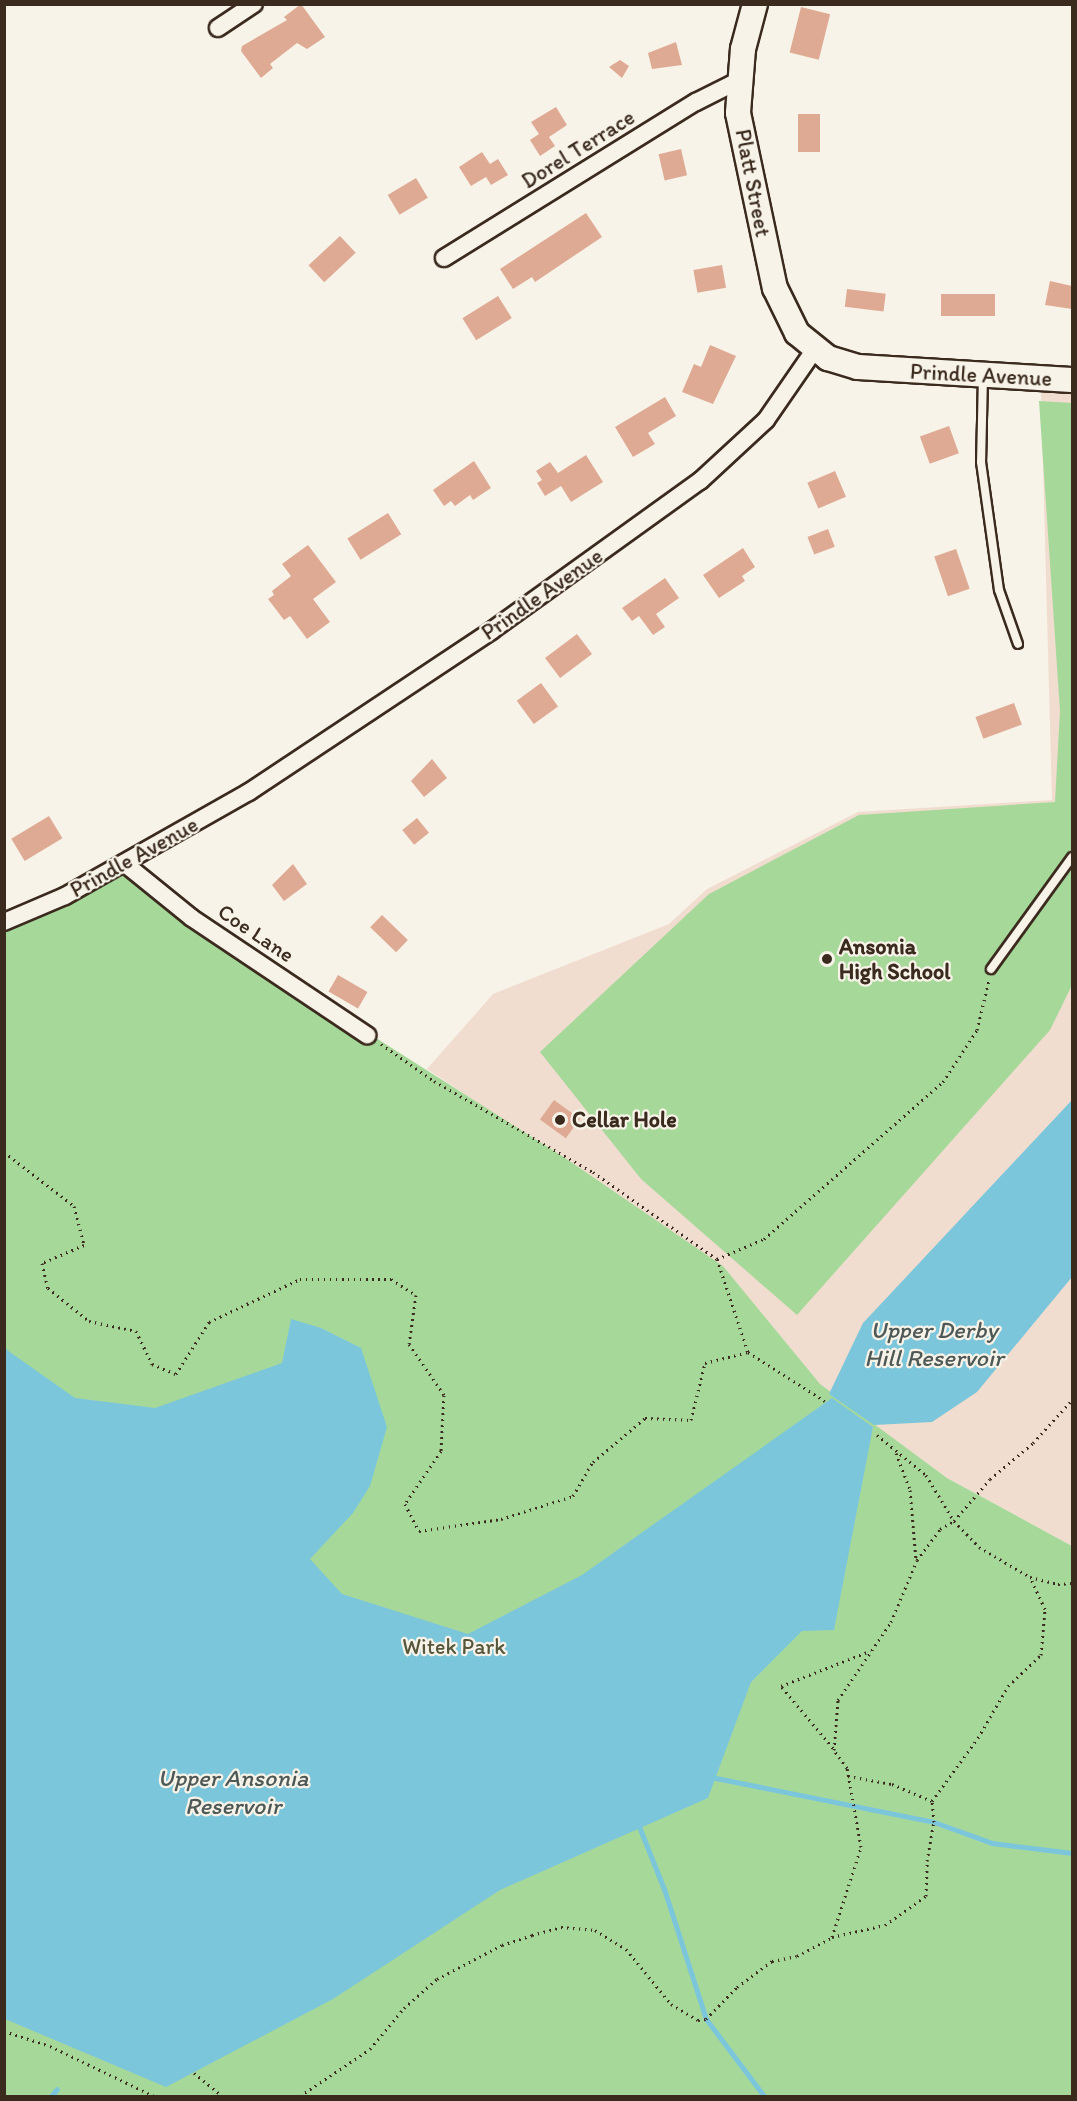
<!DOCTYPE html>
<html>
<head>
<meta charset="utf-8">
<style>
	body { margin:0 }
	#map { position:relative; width:1077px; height:2101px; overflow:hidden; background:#f7f3e8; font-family:Itim,sans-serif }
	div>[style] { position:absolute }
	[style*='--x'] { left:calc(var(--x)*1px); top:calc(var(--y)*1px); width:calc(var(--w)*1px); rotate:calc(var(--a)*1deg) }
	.built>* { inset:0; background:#f0ddcf }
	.green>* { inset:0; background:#a6d89a }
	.water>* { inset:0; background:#7cc6dc }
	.stream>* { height:5px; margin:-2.5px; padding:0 2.5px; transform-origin:2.5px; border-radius:2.5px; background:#7cc6dc }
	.building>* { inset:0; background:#dfaa94; transform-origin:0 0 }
	.path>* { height:3px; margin-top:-1.5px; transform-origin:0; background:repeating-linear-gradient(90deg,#3b2a1e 0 1.5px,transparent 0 6px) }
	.roads { filter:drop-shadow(2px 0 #3b2a1e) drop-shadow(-2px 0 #3b2a1e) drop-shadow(0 2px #3b2a1e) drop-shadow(0 -2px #3b2a1e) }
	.service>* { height:8px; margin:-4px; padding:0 4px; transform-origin:4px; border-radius:4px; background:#f7f3e8 }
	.minor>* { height:16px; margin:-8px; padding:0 8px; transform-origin:8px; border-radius:8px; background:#f7f3e8 }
	.secondary>* { height:24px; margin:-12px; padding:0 12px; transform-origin:12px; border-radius:12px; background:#f7f3e8 }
	.dots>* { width:16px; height:16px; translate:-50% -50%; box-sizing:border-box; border:3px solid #f7f3e8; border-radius:50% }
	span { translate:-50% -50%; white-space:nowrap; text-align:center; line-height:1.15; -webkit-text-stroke:4.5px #f7f3e8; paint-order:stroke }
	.street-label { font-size:22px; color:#3b2a1e }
	.poi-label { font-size:22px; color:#3b2a1e; font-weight:700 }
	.left { translate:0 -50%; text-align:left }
	.park-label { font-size:22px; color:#56563d }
	.water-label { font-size:24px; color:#4e5957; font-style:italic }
	.frame { position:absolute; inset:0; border:6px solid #3b2a1e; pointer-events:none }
</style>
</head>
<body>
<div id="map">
	<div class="built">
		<div style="clip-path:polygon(1072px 390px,1072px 1546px,947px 1478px,819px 1384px,723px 1266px,427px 1069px,493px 994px,669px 924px,707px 889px,858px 812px,1052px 800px,1041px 393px)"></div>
	</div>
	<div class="green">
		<div style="clip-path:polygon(1039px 401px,1072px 403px,1072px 985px,1050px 1030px,797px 1315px,641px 1179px,540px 1052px,709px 894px,859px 815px,1055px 802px,1060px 711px)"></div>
		<div style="clip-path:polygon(124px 870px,187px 918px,565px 1158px,723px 1266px,820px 1384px,947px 1478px,1072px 1546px,1072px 2096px,5px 2096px,5px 926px)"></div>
	</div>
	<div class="water">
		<div style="clip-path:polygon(1072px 1100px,1072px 1277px,977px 1392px,932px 1422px,874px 1425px,829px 1394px,863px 1323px)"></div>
		<div style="clip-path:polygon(291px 1319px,321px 1328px,361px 1348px,387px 1427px,370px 1486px,353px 1513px,310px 1559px,342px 1594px,468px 1634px,582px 1575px,832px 1398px,873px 1427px,834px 1630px,802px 1631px,751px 1682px,708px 1798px,500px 1890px,333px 1999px,166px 2087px,5px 2019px,5px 1344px,7px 1350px,75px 1398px,155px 1408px,282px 1363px)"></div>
	</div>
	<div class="stream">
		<div style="--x:711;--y:1777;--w:227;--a:11.4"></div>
		<div style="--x:934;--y:1822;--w:62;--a:19.9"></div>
		<div style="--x:992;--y:1843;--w:81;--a:7.1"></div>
		<div style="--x:638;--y:1824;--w:70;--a:68.2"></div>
		<div style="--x:664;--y:1889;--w:137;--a:72.1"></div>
		<div style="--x:706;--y:2019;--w:96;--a:53"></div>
		<div style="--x:51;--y:2096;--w:9;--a:-49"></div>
	</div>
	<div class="building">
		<div style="clip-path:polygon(301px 4px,325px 37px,307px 49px,297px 43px,270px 64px,273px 68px,261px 78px,241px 51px,242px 46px,287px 20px,284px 17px)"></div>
		<div style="left:801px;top:7px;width:30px;height:47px;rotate:14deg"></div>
		<div style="clip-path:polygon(676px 42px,682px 65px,652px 69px,648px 53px)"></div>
		<div style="clip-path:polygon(620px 60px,629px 66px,622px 78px,609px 67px)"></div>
		<div style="clip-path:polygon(556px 107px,567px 125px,549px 137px,555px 146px,540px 156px,530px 140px,539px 134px,531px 122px)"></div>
		<div style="left:798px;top:114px;width:22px;height:38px"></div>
		<div style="left:681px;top:149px;width:27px;height:23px;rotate:77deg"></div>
		<div style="clip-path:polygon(482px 152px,490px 164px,498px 159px,508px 175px,491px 185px,486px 177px,471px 186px,459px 167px)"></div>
		<div style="left:416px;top:178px;width:23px;height:33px;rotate:59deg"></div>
		<div style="clip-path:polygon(586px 213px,602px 237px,535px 282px,532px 277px,513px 289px,500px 269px)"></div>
		<div style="left:340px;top:236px;width:23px;height:43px;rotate:47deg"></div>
		<div style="left:722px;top:265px;width:23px;height:29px;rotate:80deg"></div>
		<div style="clip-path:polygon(1050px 281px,1072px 286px,1072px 309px,1045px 305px)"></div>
		<div style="left:847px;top:289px;width:39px;height:18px;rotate:7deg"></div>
		<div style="left:995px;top:294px;width:22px;height:54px;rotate:90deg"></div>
		<div style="left:498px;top:296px;width:26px;height:42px;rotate:58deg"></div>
		<div style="clip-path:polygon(710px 345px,736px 356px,713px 404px,682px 392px,694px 364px,701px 367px)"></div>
		<div style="clip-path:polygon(665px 397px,676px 416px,648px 433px,655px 444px,633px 457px,615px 427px)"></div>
		<div style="left:949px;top:426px;width:29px;height:31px;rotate:70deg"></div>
		<div style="clip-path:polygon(586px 455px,603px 482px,571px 502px,561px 486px,545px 496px,537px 483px,542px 480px,536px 471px,550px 462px,558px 473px)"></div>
		<div style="clip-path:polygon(474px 461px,491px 488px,473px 500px,470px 495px,455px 506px,451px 501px,444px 506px,433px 490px)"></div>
		<div style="left:835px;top:471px;width:28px;height:30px;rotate:67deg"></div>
		<div style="left:388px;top:513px;width:25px;height:48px;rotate:58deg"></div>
		<div style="left:828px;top:529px;width:19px;height:22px;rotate:69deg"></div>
		<div style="clip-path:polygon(308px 545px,336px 582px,313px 599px,330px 622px,307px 639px,290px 616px,284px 620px,268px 599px,274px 595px,272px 591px,291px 576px,282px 564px)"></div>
		<div style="clip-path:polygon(743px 548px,755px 567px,742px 576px,745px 581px,719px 598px,703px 575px)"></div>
		<div style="left:956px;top:549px;width:42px;height:23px;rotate:71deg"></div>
		<div style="clip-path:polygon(665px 578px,679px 598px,656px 614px,665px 627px,653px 635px,639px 616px,632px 621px,622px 608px)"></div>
		<div style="left:577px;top:634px;width:25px;height:40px;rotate:53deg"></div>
		<div style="left:541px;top:683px;width:29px;height:30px;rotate:54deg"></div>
		<div style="left:1014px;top:703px;width:23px;height:41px;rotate:70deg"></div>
		<div style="clip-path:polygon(432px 759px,447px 778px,424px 797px,411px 781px)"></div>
		<div style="left:49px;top:816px;width:26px;height:44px;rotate:59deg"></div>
		<div style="left:417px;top:818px;width:19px;height:19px;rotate:51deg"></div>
		<div style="clip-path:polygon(293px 864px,307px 884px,284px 901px,272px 885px)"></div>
		<div style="left:382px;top:915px;width:36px;height:17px;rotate:44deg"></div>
		<div style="left:338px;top:975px;width:34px;height:19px;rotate:30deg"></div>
		<div style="left:554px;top:1100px;width:32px;height:24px;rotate:36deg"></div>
	</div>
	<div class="path">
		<div style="--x:381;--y:1044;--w:65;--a:34.9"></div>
		<div style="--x:434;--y:1081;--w:183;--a:29.8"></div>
		<div style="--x:593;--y:1172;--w:151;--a:35.1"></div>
		<div style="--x:717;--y:1259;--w:98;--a:71.6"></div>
		<div style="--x:748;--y:1352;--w:91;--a:32.5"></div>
		<div style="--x:4;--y:1152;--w:88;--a:37.6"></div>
		<div style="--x:74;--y:1206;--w:40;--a:75.6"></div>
		<div style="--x:84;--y:1245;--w:46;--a:156.8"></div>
		<div style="--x:42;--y:1263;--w:26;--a:77"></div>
		<div style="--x:48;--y:1288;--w:53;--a:38.8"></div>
		<div style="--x:89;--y:1321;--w:48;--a:12"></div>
		<div style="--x:136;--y:1331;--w:37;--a:64"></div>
		<div style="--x:152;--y:1364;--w:26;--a:23"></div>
		<div style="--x:176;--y:1374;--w:62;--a:-57.6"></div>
		<div style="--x:209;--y:1322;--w:101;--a:-25.3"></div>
		<div style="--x:300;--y:1279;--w:91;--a:0"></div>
		<div style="--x:391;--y:1279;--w:30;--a:33"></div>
		<div style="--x:416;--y:1295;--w:49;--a:98.1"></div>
		<div style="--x:409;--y:1344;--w:62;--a:55.5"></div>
		<div style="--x:444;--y:1395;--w:56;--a:93.1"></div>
		<div style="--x:441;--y:1451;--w:64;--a:124.2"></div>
		<div style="--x:405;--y:1504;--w:30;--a:63"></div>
		<div style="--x:419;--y:1531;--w:83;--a:-8.3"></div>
		<div style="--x:501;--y:1519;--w:76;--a:-17.7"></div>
		<div style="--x:573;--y:1496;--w:39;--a:-60"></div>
		<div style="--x:593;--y:1462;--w:68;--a:-40.2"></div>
		<div style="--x:645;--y:1418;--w:46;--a:2.5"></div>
		<div style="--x:691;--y:1420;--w:59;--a:-76.2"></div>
		<div style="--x:705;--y:1363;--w:44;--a:-14.3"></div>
		<div style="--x:717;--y:1259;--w:51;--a:-23.1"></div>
		<div style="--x:764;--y:1239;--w:238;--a:-41.3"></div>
		<div style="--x:943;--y:1082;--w:62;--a:-56.8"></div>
		<div style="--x:977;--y:1030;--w:51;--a:-76.5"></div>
		<div style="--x:877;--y:1435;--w:63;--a:39.2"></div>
		<div style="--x:926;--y:1475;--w:54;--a:58.7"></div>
		<div style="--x:954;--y:1521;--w:36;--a:46"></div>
		<div style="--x:979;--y:1547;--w:59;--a:30.5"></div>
		<div style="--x:1030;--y:1577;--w:29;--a:14"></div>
		<div style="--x:1058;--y:1584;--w:14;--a:-4"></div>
		<div style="--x:896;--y:1453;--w:40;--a:69"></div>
		<div style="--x:910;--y:1490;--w:70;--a:85.1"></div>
		<div style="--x:833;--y:1748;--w:81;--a:-130"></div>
		<div style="--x:781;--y:1686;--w:96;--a:-21.5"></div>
		<div style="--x:848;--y:1776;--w:45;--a:10.3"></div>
		<div style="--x:892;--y:1784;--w:43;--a:23"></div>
		<div style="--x:832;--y:1937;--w:54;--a:-12.8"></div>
		<div style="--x:885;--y:1925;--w:50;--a:-35.3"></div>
		<div style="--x:926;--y:1896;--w:35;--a:-88"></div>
		<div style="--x:927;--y:1861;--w:40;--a:-80"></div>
		<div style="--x:934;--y:1822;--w:21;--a:-95"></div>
		<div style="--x:932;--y:1801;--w:78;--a:-53.9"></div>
		<div style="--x:978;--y:1738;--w:60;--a:-60"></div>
		<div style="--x:1008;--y:1686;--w:45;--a:-43.2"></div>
		<div style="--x:1041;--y:1655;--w:46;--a:-85"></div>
		<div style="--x:1045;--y:1609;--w:35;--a:-115"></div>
		<div style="--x:4;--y:2031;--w:48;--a:18.1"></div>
		<div style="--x:50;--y:2046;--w:115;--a:25.7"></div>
		<div style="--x:194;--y:2073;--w:36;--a:39"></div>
		<div style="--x:300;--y:2096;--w:84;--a:-33.9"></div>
		<div style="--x:370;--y:2049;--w:53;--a:-50.3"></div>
		<div style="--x:404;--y:2008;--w:44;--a:-41.3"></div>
		<div style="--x:437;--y:1979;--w:73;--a:-27.6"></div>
		<div style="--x:502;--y:1945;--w:32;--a:-18"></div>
		<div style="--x:532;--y:1935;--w:30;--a:-15"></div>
		<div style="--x:561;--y:1927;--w:34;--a:5"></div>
		<div style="--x:595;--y:1930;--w:36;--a:32"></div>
		<div style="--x:626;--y:1949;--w:71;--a:50.7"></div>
		<div style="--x:671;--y:2004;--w:31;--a:31"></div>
		<div style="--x:698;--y:2020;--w:8;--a:-7"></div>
		<div style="--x:706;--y:2019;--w:45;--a:-45.9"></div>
		<div style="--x:737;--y:1987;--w:44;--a:-36.6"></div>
		<div style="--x:772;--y:1961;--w:25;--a:-11"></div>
		<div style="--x:797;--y:1956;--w:40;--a:-28"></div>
		<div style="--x:832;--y:1937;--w:95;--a:-72.1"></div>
		<div style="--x:861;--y:1847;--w:80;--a:-100"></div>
		<div style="--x:847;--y:1768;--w:22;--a:-126"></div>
		<div style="--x:834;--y:1750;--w:50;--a:-85.4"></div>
		<div style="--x:838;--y:1700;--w:94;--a:-55.8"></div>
		<div style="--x:891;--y:1622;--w:67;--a:-67.2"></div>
		<div style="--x:917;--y:1560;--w:39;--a:-53"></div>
		<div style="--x:940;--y:1529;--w:16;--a:-30"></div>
		<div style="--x:954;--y:1521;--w:55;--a:-49.4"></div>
		<div style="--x:990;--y:1479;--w:56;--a:-39.9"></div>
		<div style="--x:1033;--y:1443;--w:58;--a:-47.8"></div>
	</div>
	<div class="roads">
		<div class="service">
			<div style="--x:983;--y:376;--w:86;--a:91.3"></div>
			<div style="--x:981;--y:462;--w:129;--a:82"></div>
			<div style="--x:999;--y:590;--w:57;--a:70.6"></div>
			<div style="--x:991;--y:969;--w:138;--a:-54.1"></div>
		</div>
		<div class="minor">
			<div style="--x:218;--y:28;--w:43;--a:-33.7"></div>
			<div style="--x:444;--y:258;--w:296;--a:-31.8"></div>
			<div style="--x:696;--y:102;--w:47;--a:-26.6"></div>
			<div style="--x:124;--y:863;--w:87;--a:39"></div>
			<div style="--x:192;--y:918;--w:211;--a:33.8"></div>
			<div style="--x:4;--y:922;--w:66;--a:-23.1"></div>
			<div style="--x:65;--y:896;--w:211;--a:-29.5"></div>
			<div style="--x:249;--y:792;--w:291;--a:-33.6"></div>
			<div style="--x:491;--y:631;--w:257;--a:-35.7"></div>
			<div style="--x:700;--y:481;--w:90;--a:-42.7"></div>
			<div style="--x:766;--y:420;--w:86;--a:-55.4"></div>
		</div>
		<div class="secondary">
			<div style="--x:755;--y:4;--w:47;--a:104.9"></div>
			<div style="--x:743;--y:49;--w:64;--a:94.5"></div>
			<div style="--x:738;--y:113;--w:179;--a:78.1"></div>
			<div style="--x:775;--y:288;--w:50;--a:63.9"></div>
			<div style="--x:797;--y:333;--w:40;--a:39"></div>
			<div style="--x:828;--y:358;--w:31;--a:17"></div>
			<div style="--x:858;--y:367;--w:214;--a:3.5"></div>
		</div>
	</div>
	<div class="dots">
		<div style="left:827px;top:959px;background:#3b2a1e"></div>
		<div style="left:560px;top:1120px;background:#3b2a1e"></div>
	</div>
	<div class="street-label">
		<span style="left:578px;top:149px;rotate:-32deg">Dorel Terrace</span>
		<span style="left:753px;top:183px;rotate:79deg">Platt Street</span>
		<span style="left:981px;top:375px;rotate:3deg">Prindle Avenue</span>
		<span style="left:542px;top:594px;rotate:-35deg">Prindle Avenue</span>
		<span style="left:134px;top:857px;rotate:-29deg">Prindle Avenue</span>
		<span style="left:256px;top:933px;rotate:34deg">Coe Lane</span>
	</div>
	<div class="poi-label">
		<span class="left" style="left:839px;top:959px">Ansonia<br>High School</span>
		<span class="left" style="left:572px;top:1120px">Cellar Hole</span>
	</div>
	<div class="park-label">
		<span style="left:454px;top:1647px">Witek Park</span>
	</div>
	<div class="water-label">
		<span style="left:934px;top:1344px">Upper Derby<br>Hill Reservoir</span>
		<span style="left:233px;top:1792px">Upper Ansonia<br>Reservoir</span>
	</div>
	<div class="frame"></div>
</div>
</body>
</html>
